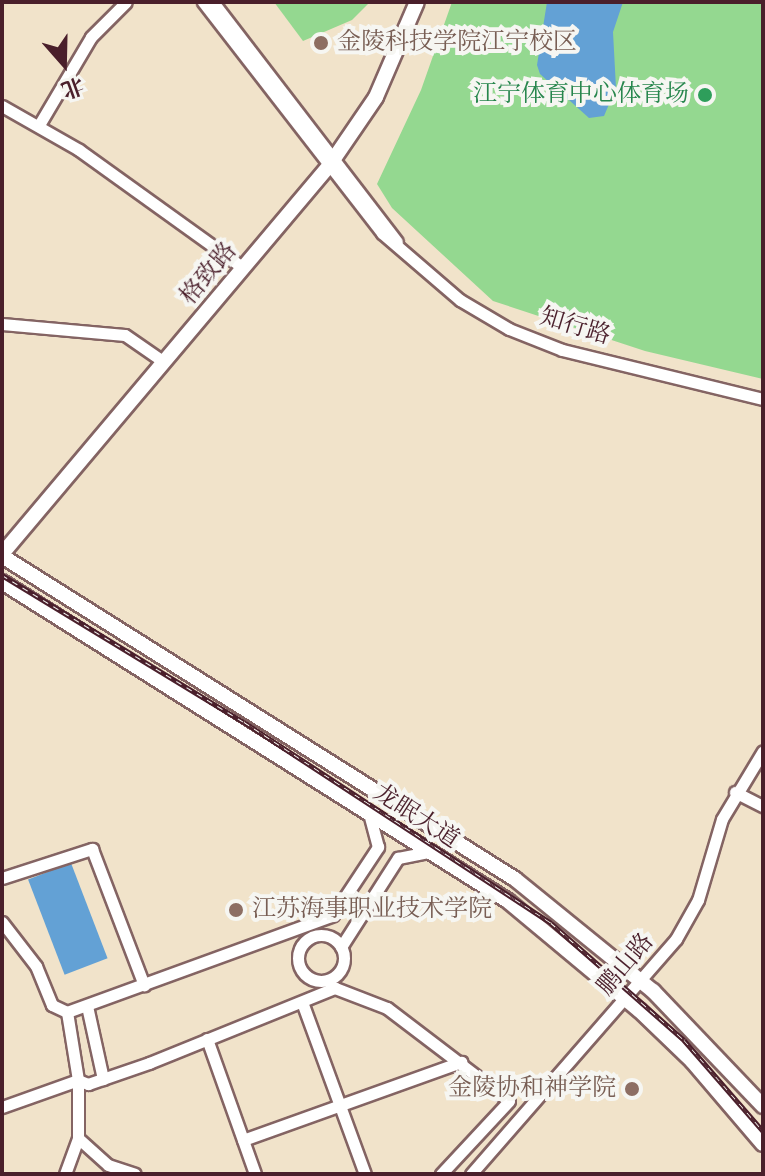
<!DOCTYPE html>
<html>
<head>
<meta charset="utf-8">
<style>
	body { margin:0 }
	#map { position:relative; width:765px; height:1176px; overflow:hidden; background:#f1e3ca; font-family:"IM FELL DW Pica","Noto Serif SC",serif }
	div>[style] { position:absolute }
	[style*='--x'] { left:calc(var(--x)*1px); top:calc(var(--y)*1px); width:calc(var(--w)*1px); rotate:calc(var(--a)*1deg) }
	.green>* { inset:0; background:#94d890 }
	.water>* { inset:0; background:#63a1d5; transform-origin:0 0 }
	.roads { filter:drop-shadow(2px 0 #846463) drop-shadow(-2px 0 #846463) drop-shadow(0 2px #846463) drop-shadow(0 -2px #846463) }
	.minor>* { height:11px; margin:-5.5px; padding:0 5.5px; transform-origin:5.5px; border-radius:5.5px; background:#fff }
	.minor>.ring { margin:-5.5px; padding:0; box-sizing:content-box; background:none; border:11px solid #fff; border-radius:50% }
	.major>* { height:14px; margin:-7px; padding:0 7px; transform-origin:7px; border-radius:7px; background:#fff }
	.rail>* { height:5px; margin-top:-2.5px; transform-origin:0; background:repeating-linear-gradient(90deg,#f6f6f2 0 6px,#4a1f2b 0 12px); box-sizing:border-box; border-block:2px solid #4a1f2b }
	.dots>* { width:22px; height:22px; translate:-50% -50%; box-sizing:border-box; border:4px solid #f6f6f2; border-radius:50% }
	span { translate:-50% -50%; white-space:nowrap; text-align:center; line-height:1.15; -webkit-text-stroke:8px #f6f6f2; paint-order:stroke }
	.education-label { font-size:24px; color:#785e54 }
	.left { translate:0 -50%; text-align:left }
	.right { translate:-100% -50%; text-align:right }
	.leisure-label { font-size:24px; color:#27864d }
	.street-label { font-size:24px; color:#4a1f2b }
	.frame { position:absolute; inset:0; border:4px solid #4a1f2b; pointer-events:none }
	.north { position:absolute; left:24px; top:24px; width:80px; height:80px; -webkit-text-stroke:6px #f6f6f2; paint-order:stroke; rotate:160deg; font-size:22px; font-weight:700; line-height:32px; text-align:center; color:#4a1f2b }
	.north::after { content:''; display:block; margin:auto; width:28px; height:36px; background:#4a1f2b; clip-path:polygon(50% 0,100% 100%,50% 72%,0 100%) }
</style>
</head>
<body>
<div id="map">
	<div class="green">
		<div style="clip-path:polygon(274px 2px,370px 2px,352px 20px,303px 41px)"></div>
		<div style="clip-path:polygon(452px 2px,763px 2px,763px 379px,645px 351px,493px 301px,392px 208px,377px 184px,421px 90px)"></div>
	</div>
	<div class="water">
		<div style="clip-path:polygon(547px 2px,623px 2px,613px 32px,616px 88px,604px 116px,589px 118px,540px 74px,537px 65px)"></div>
		<div style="left:71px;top:863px;width:102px;height:46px;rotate:69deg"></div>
	</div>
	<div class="roads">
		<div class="minor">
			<div style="--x:203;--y:2;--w:292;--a:52.2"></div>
			<div style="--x:382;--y:233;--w:103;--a:40.7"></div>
			<div style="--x:460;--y:300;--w:57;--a:30.6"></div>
			<div style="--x:509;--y:329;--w:57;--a:21.6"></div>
			<div style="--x:562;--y:350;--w:207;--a:13.7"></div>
			<div style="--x:213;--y:2;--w:302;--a:52.5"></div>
			<div style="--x:2;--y:106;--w:89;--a:29.7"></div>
			<div style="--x:79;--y:150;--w:202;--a:35.7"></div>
			<div style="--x:39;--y:125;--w:102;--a:-59.4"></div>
			<div style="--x:91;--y:37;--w:49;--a:-45"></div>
			<div style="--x:2;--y:324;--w:123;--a:5.1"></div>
			<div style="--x:125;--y:335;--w:47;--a:34.7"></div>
			<div style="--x:735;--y:792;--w:31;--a:27"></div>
			<div style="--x:2;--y:878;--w:95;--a:-17.9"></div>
			<div style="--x:92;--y:849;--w:146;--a:69.1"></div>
			<div style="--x:2;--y:922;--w:56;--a:52.3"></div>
			<div style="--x:36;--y:966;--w:42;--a:67.7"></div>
			<div style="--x:52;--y:1005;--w:17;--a:25"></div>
			<div style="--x:67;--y:1012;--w:69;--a:80.8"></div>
			<div style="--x:78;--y:1080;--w:81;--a:160.4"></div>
			<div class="ring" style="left:298px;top:935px;width:35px;height:35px"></div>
			<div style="--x:341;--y:947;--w:106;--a:-57.4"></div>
			<div style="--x:398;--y:858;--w:33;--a:-11"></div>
			<div style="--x:302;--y:1002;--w:183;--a:69.9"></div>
			<div style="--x:87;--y:1006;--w:75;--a:77.6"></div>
			<div style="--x:67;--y:1012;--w:283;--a:-20"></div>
			<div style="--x:333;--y:915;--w:82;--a:-56.5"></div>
			<div style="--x:378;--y:847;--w:35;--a:-105"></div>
			<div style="--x:207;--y:1039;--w:143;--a:70.4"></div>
			<div style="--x:78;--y:1138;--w:40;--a:42"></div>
			<div style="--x:108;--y:1165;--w:28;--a:18"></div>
			<div style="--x:243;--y:1140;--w:232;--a:-19.7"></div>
			<div style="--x:65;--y:1174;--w:38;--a:-70"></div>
			<div style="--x:78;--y:1138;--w:58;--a:-90"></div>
			<div style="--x:78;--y:1080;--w:11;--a:22"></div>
			<div style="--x:88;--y:1084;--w:65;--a:-19"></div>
			<div style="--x:149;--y:1063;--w:201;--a:-22"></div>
			<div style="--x:335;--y:988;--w:56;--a:21"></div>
			<div style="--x:387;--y:1008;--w:153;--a:37.3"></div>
			<div style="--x:509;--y:1101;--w:100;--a:133"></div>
			<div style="--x:471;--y:1174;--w:312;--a:-48.9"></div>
			<div style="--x:676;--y:939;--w:45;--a:-60.6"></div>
			<div style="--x:698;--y:900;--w:84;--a:-73.5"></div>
			<div style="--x:722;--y:819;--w:79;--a:-58.9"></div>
		</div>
		<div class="major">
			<div style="--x:2;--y:554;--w:507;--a:-49.88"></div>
			<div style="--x:329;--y:166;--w:83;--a:-55.7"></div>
			<div style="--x:376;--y:97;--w:103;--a:-66.7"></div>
			<div style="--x:2;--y:556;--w:606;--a:32.2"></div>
			<div style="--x:515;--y:879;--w:178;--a:39.1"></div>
			<div style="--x:653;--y:991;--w:159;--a:46.3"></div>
			<div style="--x:2;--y:582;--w:598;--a:32.23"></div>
			<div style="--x:508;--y:901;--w:170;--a:39.8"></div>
			<div style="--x:639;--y:1010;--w:74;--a:43.9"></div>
			<div style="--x:692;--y:1061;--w:109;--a:49.5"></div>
		</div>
	</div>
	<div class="rail">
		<div style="--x:2;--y:575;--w:283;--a:31.3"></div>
		<div style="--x:244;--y:722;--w:367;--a:33.2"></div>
		<div style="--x:551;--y:923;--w:177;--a:41.3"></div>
		<div style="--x:684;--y:1040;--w:121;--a:49"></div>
	</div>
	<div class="dots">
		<div style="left:321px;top:43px;background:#8d6e63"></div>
		<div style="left:705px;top:95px;background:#2e9e5b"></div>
		<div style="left:236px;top:910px;background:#8d6e63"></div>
		<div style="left:632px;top:1089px;background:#8d6e63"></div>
	</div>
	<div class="education-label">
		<span class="left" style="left:337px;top:43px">金陵科技学院江宁校区</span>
		<span class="left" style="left:252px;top:910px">江苏海事职业技术学院</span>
		<span class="right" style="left:616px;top:1089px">金陵协和神学院</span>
	</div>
	<div class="leisure-label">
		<span class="right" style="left:689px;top:95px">江宁体育中心体育场</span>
	</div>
	<div class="street-label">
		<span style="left:209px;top:274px;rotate:-50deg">格致路</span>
		<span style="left:575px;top:327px;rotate:17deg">知行路</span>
		<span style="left:416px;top:817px;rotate:33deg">龙眠大道</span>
		<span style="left:626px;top:965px;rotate:-50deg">鹏山路</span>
	</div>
	<div class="frame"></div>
	<div class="north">北</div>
</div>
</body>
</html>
